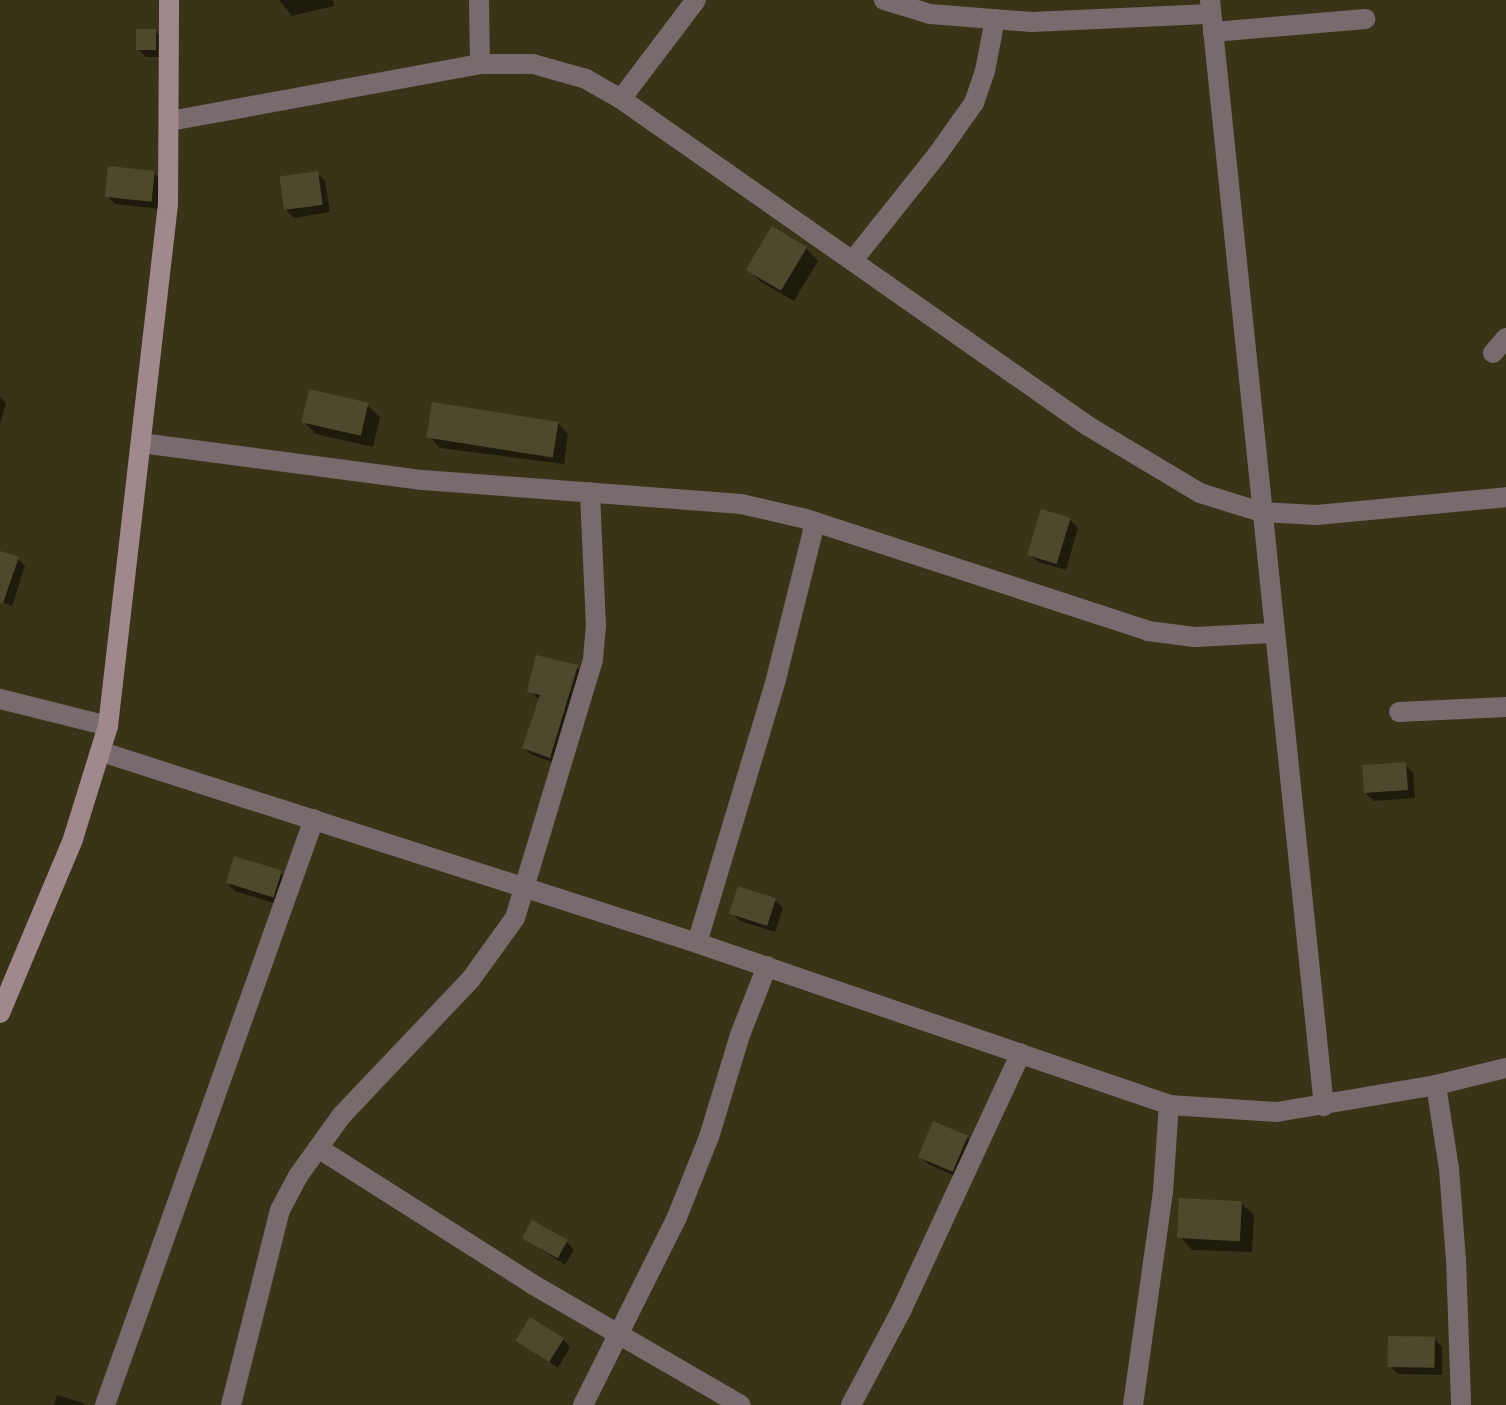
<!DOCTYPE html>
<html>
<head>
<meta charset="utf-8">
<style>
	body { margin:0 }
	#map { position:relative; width:1506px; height:1405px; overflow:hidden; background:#393418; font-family:"Fira Sans Condensed",sans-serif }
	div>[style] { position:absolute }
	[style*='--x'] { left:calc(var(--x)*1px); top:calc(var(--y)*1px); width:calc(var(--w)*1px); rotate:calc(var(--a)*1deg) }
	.shadow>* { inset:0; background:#0007 }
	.building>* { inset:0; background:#4e492d; transform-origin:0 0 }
	.minor>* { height:20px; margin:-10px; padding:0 10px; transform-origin:10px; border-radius:10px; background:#796a6d }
	.secondary>* { height:20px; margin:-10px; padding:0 10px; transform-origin:10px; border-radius:10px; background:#a0888d }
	span { translate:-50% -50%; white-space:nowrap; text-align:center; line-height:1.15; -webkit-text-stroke:6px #2f2a0e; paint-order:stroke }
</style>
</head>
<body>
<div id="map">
	<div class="shadow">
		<div style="clip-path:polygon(279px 0,333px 0,334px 6px,292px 16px)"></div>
		<div style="clip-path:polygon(155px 31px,163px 39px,163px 57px,146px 57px,138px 49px)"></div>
		<div style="clip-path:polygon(154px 173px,162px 181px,160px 209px,115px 204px,107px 196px)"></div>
		<div style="clip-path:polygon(317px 173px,325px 181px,330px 212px,294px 218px,286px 210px)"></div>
		<div style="clip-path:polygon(806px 248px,818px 261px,794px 301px,761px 282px,749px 270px)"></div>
		<div style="clip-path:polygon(0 397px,6px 403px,0 424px)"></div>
		<div style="clip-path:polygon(367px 405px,380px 417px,373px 447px,316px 434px,304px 422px)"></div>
		<div style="clip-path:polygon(558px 423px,568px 434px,564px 464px,440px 448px,430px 437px)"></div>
		<div style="clip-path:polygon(1070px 520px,1078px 528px,1066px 570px,1038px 562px,1030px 555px)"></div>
		<div style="clip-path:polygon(0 553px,18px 559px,25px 566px,12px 606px,0 601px)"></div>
		<div style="clip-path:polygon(577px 667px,584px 675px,557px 764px,532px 755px,524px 748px,541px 700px,529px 691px)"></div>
		<div style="clip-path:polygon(1405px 765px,1413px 772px,1415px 798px,1374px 801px,1366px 794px)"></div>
		<div style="clip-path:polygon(281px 873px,288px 881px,280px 905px,235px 891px,227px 883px)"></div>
		<div style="clip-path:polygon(775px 900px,783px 908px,775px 932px,740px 921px,732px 913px)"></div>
		<div style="clip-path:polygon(967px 1137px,975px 1145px,960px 1178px,928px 1164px,920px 1156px)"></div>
		<div style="clip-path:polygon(1241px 1203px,1254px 1215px,1252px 1252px,1192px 1250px,1180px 1237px)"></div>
		<div style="clip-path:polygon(523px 1237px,567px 1242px,574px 1250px,565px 1265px)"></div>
		<div style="clip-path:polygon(563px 1339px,570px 1347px,558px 1368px,518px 1341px)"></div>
		<div style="clip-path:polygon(1435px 1339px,1442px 1347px,1442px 1375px,1398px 1374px,1390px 1366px)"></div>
		<div style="clip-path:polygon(57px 1395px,83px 1403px,85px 1405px,54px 1405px)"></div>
	</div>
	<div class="building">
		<div style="left:136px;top:29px;width:20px;height:21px"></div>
		<div style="left:108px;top:166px;width:47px;height:31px;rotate:6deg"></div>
		<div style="left:318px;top:171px;width:34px;height:39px;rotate:82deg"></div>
		<div style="left:772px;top:226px;width:41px;height:51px;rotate:31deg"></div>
		<div style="left:309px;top:389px;width:61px;height:34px;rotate:13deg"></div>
		<div style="left:432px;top:402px;width:128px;height:36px;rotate:9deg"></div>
		<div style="left:1041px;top:509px;width:31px;height:48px;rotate:17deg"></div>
		<div style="clip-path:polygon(0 551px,19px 557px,3px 603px,0 603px)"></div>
		<div style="clip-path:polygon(536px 655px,578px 665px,550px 758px,522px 748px,540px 695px,527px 692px)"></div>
		<div style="left:1406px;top:762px;width:28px;height:44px;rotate:86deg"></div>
		<div style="left:234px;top:856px;width:50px;height:28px;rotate:17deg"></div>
		<div style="left:738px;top:886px;width:40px;height:29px;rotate:18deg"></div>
		<div style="left:933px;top:1121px;width:38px;height:39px;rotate:23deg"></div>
		<div style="left:1179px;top:1198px;width:63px;height:40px;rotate:3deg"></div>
		<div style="left:532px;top:1220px;width:41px;height:21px;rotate:29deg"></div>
		<div style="left:530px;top:1317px;width:40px;height:28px;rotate:32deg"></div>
		<div style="left:1388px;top:1336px;width:47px;height:31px;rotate:1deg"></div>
	</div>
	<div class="minor">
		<div style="--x:479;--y:0;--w:64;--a:89.1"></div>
		<div style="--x:884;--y:0;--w:48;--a:16.9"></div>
		<div style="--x:930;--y:14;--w:102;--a:4.5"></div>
		<div style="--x:1032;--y:22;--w:179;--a:-2.6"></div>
		<div style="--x:1210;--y:0;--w:1112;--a:84.12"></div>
		<div style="--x:1213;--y:32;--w:153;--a:-4.9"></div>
		<div style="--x:621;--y:99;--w:124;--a:-52.9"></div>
		<div style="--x:170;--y:121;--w:315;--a:-10.4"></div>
		<div style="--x:480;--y:64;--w:53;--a:0"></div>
		<div style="--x:533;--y:64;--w:55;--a:15.8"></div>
		<div style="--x:586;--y:79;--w:40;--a:29.7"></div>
		<div style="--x:621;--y:99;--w:570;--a:35"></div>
		<div style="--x:1088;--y:426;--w:131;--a:30.9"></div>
		<div style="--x:1200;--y:493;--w:64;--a:17.3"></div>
		<div style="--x:1261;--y:512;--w:56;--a:3.1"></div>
		<div style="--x:1317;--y:515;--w:190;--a:-5.4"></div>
		<div style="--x:854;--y:259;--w:133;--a:-51.4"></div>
		<div style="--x:937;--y:155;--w:64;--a:-54.6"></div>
		<div style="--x:974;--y:103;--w:34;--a:-71"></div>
		<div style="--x:985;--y:71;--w:53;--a:-79.1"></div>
		<div style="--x:1493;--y:353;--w:20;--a:-49"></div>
		<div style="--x:141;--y:443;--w:284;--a:7.5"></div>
		<div style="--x:423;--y:480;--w:319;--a:4.3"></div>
		<div style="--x:741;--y:504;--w:67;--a:13"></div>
		<div style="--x:806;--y:519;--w:360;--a:18.1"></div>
		<div style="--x:1148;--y:631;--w:47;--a:7.3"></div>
		<div style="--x:1195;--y:637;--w:79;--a:-2.9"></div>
		<div style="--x:0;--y:699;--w:111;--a:14"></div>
		<div style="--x:1399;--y:712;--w:107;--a:-2.7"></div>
		<div style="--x:102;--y:752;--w:625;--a:17.8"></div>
		<div style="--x:697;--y:943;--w:499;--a:18.9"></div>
		<div style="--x:1169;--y:1105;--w:108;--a:3.7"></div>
		<div style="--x:1277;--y:1112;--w:161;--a:-9.6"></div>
		<div style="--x:1436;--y:1085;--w:72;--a:-13.7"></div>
		<div style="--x:697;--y:943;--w:276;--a:-73.3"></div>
		<div style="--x:776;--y:679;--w:162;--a:-76"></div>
		<div style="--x:1436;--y:1085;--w:85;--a:81.2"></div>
		<div style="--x:1449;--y:1169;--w:90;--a:85.6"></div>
		<div style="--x:1456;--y:1259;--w:146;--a:88"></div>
		<div style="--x:318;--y:1148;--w:254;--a:32.4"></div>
		<div style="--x:532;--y:1284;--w:241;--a:30.1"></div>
		<div style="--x:105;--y:1405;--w:622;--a:-70.37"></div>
		<div style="--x:231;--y:1405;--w:201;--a:-75.9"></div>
		<div style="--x:280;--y:1210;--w:38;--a:-62"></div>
		<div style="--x:298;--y:1176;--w:75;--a:-54.2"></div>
		<div style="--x:342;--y:1115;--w:187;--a:-46.5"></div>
		<div style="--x:471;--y:979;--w:75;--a:-54.2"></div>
		<div style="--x:515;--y:918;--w:270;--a:-73.2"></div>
		<div style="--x:593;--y:659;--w:33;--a:-85"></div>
		<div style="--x:596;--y:626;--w:134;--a:-92.6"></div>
		<div style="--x:583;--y:1405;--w:210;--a:-63.4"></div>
		<div style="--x:677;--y:1217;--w:86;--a:-68.2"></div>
		<div style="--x:709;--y:1137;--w:107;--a:-73.1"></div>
		<div style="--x:740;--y:1035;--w:74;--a:-68.6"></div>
		<div style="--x:851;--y:1405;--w:109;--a:-62"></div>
		<div style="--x:902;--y:1309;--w:282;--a:-65.1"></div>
		<div style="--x:1133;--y:1405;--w:215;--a:-82"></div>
		<div style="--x:1163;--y:1192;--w:87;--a:-86.1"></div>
	</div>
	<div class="secondary">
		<div style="--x:0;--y:1013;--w:189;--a:-67.2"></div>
		<div style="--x:73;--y:839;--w:118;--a:-72.8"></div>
		<div style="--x:108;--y:726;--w:525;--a:-83.44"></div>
		<div style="--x:168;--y:204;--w:204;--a:-89.7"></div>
	</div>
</div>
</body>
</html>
